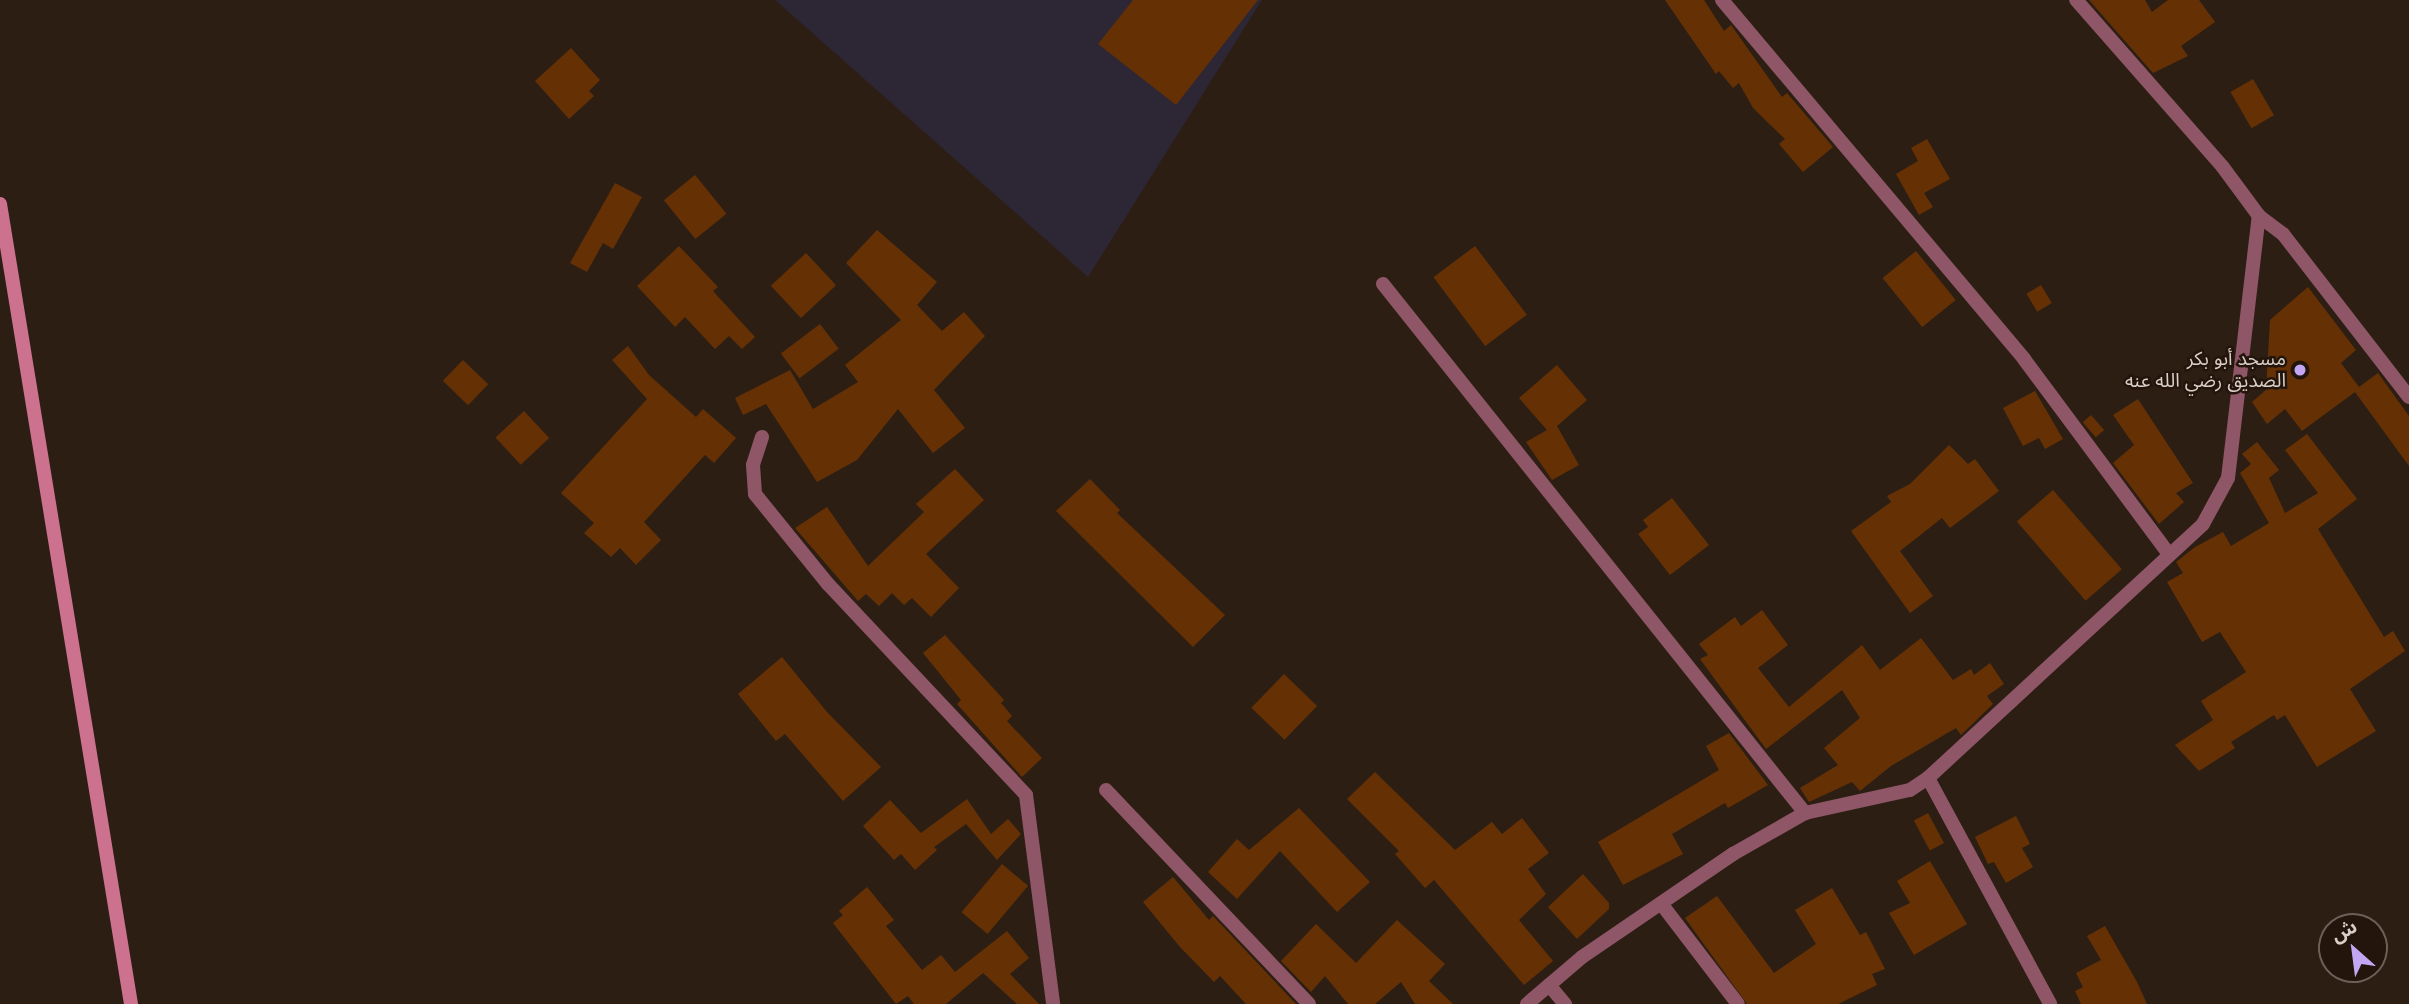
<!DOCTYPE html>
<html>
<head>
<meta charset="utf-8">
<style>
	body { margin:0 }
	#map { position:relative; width:2409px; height:1004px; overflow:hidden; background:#2d1e14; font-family:Poppins,"Noto Sans Arabic",sans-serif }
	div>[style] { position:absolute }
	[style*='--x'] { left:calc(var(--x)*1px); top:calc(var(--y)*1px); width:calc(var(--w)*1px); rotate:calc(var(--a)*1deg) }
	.industrial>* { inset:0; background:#2c2635 }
	.building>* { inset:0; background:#653104; transform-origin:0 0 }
	.street>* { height:14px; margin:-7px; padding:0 7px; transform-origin:7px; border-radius:7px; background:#8f5667 }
	.secondary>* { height:14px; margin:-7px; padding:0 7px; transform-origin:7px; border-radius:7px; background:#cc718e }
	.dots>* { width:19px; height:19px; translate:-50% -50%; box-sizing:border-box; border:4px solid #23150b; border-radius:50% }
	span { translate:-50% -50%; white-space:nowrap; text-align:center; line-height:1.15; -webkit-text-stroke:5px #23150b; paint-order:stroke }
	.poi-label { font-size:19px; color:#d9cfc8 }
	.right { translate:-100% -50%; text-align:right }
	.north { position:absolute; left:2318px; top:913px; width:70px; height:70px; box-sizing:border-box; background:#23150b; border:2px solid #6c5f57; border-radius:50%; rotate:332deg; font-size:19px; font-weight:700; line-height:28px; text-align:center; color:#d9cfc8 }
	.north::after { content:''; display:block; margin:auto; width:24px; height:32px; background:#c3a7f2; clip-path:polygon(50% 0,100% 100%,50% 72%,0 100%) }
</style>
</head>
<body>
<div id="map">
	<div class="industrial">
		<div style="clip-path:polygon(775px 0,1262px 0,1088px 277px)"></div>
	</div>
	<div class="building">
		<div style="clip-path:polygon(1133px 0,1258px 0,1176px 105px,1098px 44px)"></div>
		<div style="clip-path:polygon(1665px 0,1704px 0,1724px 31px,1731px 25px,1782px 97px,1787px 93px,1833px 147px,1803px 172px,1779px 144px,1785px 139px,1753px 108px,1739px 83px,1733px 88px,1719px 71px,1716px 74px)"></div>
		<div style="clip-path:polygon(2089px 0,2145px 0,2152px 12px,2168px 0,2199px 0,2215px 22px,2181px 46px,2188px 56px,2153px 73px)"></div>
		<div style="clip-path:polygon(571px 48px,600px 80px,589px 91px,594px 96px,569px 119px,535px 81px)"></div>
		<div style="left:2253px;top:79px;width:42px;height:26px;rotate:60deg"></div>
		<div style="clip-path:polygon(1927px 139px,1950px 179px,1924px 193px,1933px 207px,1919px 215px,1896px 174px,1918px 161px,1911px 148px)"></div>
		<div style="left:695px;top:175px;width:50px;height:40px;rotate:51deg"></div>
		<div style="clip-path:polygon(615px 183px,642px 197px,613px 249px,603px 243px,587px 272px,570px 263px)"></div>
		<div style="clip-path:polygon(877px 230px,937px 282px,917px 305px,942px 331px,964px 312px,985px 336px,934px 390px,965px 428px,933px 453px,898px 409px,857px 460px,817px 482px,766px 404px,743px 415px,735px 398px,790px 370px,813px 409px,858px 382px,845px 365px,901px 320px,846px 263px)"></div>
		<div style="clip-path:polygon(679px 246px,718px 287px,713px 291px,755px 337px,742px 349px,729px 336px,715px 349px,685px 317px,675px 327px,637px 286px)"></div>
		<div style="left:1475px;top:246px;width:86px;height:52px;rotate:53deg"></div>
		<div style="left:1916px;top:251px;width:63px;height:43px;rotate:51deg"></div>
		<div style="left:806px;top:253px;width:44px;height:48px;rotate:47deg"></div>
		<div style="left:2041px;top:285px;width:21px;height:17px;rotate:59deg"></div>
		<div style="clip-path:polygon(2308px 287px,2356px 350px,2341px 363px,2359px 387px,2378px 373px,2409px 416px,2409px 466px,2355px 392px,2302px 431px,2285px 409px,2267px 424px,2252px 402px,2266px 390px,2270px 320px)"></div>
		<div style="left:820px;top:324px;width:31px;height:49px;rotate:53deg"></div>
		<div style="clip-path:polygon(628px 346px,649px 375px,696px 417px,703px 409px,736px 438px,714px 463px,705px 455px,644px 522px,661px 540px,636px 565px,620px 548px,611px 557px,584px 533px,594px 523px,561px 493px,647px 399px,612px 360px)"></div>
		<div style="left:463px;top:360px;width:35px;height:29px;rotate:44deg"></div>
		<div style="clip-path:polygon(1557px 365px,1587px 400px,1557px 426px,1579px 465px,1552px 480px,1526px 442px,1547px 430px,1519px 398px)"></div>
		<div style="clip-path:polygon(2035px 391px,2063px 439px,2045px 449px,2039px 438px,2023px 446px,2003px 408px)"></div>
		<div style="clip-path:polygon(2138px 399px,2193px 483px,2176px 493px,2184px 502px,2159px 524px,2113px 463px,2134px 445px,2113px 415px)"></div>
		<div style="left:524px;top:411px;width:37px;height:39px;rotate:47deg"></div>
		<div style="left:2091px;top:415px;width:20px;height:11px;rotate:49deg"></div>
		<div style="clip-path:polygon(2307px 434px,2357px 499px,2318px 529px,2384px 637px,2393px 631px,2405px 651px,2350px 689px,2376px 731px,2317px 767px,2285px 715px,2277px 720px,2274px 715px,2231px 742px,2235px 748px,2199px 771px,2175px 745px,2213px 720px,2201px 701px,2246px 672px,2220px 632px,2202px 642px,2167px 582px,2183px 573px,2176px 562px,2195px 547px,2223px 532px,2231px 546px,2269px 523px,2240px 473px,2251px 464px,2242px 454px,2257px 442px,2279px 470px,2269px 478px,2285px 513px,2318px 493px,2285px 450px)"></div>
		<div style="clip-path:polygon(1949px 445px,1968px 464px,1975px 459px,1999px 491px,1950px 528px,1942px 518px,1900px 551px,1933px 596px,1910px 613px,1851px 531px,1891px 502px,1887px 496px,1910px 484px)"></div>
		<div style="clip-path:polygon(955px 469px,984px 500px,926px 554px,959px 588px,931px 617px,912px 598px,904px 605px,892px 593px,879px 606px,866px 594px,858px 601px,795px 528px,827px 507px,868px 566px,924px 512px,916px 504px)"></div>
		<div style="clip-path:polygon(1090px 479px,1120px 510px,1117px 513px,1225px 615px,1193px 647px,1056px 511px)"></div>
		<div style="left:2053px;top:490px;width:105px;height:48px;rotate:49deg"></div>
		<div style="clip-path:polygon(1672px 498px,1709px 545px,1670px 575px,1638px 534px,1648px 527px,1643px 520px)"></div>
		<div style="clip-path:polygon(1762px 610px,1788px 645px,1758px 668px,1789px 707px,1862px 645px,1880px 670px,1921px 638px,1953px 680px,1971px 669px,1974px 675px,1990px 663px,2004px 684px,1987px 696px,1993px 704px,1961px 735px,1956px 728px,1891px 766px,1860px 791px,1852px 782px,1809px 802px,1800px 788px,1838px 765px,1824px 748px,1860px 718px,1842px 690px,1766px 749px,1700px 659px,1708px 655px,1699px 644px,1735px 617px,1741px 626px)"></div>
		<div style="clip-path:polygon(945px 635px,1004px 700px,1001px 703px,1012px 716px,1007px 721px,1042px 758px,1022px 777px,957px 704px,961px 700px,923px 653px)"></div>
		<div style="clip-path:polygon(782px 657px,827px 712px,881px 767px,843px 801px,785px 734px,776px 741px,738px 694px)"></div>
		<div style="left:1284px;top:674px;width:46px;height:47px;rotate:44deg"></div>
		<div style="clip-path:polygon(1729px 733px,1768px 785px,1728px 808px,1725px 803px,1672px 834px,1683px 854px,1623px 885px,1598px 842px,1719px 770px,1706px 746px)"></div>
		<div style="clip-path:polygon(1375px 772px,1455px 850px,1492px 822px,1502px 834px,1522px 818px,1549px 853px,1528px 869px,1546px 894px,1519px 920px,1553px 961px,1524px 985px,1434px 880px,1425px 888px,1395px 854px,1399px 851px,1347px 799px)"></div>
		<div style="clip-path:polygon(967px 799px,991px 834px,1008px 819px,1021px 834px,997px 860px,966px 824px,934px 847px,937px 850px,915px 870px,901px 854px,894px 860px,863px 826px,890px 800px,921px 833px)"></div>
		<div style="clip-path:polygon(1299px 808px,1370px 882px,1337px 912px,1280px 851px,1237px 899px,1208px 872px,1237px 839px,1249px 850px)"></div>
		<div style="left:1928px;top:813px;width:34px;height:16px;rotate:62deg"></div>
		<div style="clip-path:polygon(2016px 816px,2030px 844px,2022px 848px,2033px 867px,2006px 883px,1994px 862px,1988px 864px,1975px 837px)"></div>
		<div style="clip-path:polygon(1930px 861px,1967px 924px,1914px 955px,1889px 913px,1910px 903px,1897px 881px)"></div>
		<div style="left:1002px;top:864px;width:34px;height:63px;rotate:40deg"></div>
		<div style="clip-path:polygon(1583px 874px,1609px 903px,1609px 909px,1577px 939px,1548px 907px)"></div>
		<div style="clip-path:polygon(1173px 877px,1209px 920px,1213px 916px,1296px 1004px,1246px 1004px,1220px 976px,1214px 982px,1180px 947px,1143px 902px)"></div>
		<div style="clip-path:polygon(867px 887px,894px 920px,886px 926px,922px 970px,941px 955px,955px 972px,1007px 931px,1029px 958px,1010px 974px,1039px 1004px,1017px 1004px,983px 973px,946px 1004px,914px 1004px,908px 996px,896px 1004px,833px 923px,843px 915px,839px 911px)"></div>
		<div style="clip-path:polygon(1832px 888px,1860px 935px,1866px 932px,1885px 969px,1872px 974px,1877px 985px,1838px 1004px,1747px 1004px,1685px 918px,1717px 896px,1774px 973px,1816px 944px,1795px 910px)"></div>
		<div style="clip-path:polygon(1397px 920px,1445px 964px,1429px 981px,1453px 1004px,1415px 1004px,1401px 982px,1375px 1004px,1348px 1004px,1325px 976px,1311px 992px,1281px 961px,1316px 924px,1356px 963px)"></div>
		<div style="clip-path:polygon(2105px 926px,2137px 982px,2147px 1004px,2081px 1004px,2075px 991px,2083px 987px,2076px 973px,2101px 960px,2087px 936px)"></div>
	</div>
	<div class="street">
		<div style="--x:1722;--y:0;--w:469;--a:49.9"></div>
		<div style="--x:2024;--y:359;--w:242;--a:53.4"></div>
		<div style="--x:2259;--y:216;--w:30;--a:37"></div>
		<div style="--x:2283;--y:234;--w:206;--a:52.3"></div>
		<div style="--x:1383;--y:284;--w:677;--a:51.42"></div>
		<div style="--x:762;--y:437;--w:29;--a:108"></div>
		<div style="--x:753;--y:465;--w:29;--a:86"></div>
		<div style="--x:755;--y:494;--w:116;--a:51"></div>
		<div style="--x:828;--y:584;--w:289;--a:46.8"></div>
		<div style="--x:1026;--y:795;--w:211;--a:82.6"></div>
		<div style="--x:1928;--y:778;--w:257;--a:61.6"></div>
		<div style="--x:1106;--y:790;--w:295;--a:46.5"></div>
		<div style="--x:1663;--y:906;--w:123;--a:52.6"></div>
		<div style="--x:1549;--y:985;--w:25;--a:50"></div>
		<div style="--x:1527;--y:1004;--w:72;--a:-40.5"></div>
		<div style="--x:1582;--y:957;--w:183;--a:-34.3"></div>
		<div style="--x:1733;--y:854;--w:83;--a:-29.7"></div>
		<div style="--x:1805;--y:813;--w:107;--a:-12.4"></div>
		<div style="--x:1910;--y:790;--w:22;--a:-34"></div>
		<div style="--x:1928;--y:778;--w:374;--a:-42.7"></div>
		<div style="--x:2203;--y:524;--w:52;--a:-61.5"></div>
		<div style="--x:2228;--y:478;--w:264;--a:-83.3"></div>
		<div style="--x:2259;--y:216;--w:62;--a:-126.5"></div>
		<div style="--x:2222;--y:166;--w:221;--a:-131.3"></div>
	</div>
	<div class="secondary">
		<div style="--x:0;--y:204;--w:811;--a:80.7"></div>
	</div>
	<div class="dots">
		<div style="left:2300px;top:370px;background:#c3a7f2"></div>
	</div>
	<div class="poi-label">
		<span class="right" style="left:2286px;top:370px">مسجد أبو بكر<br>الصديق رضي الله عنه</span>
	</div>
	<div class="north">ش</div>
</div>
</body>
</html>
